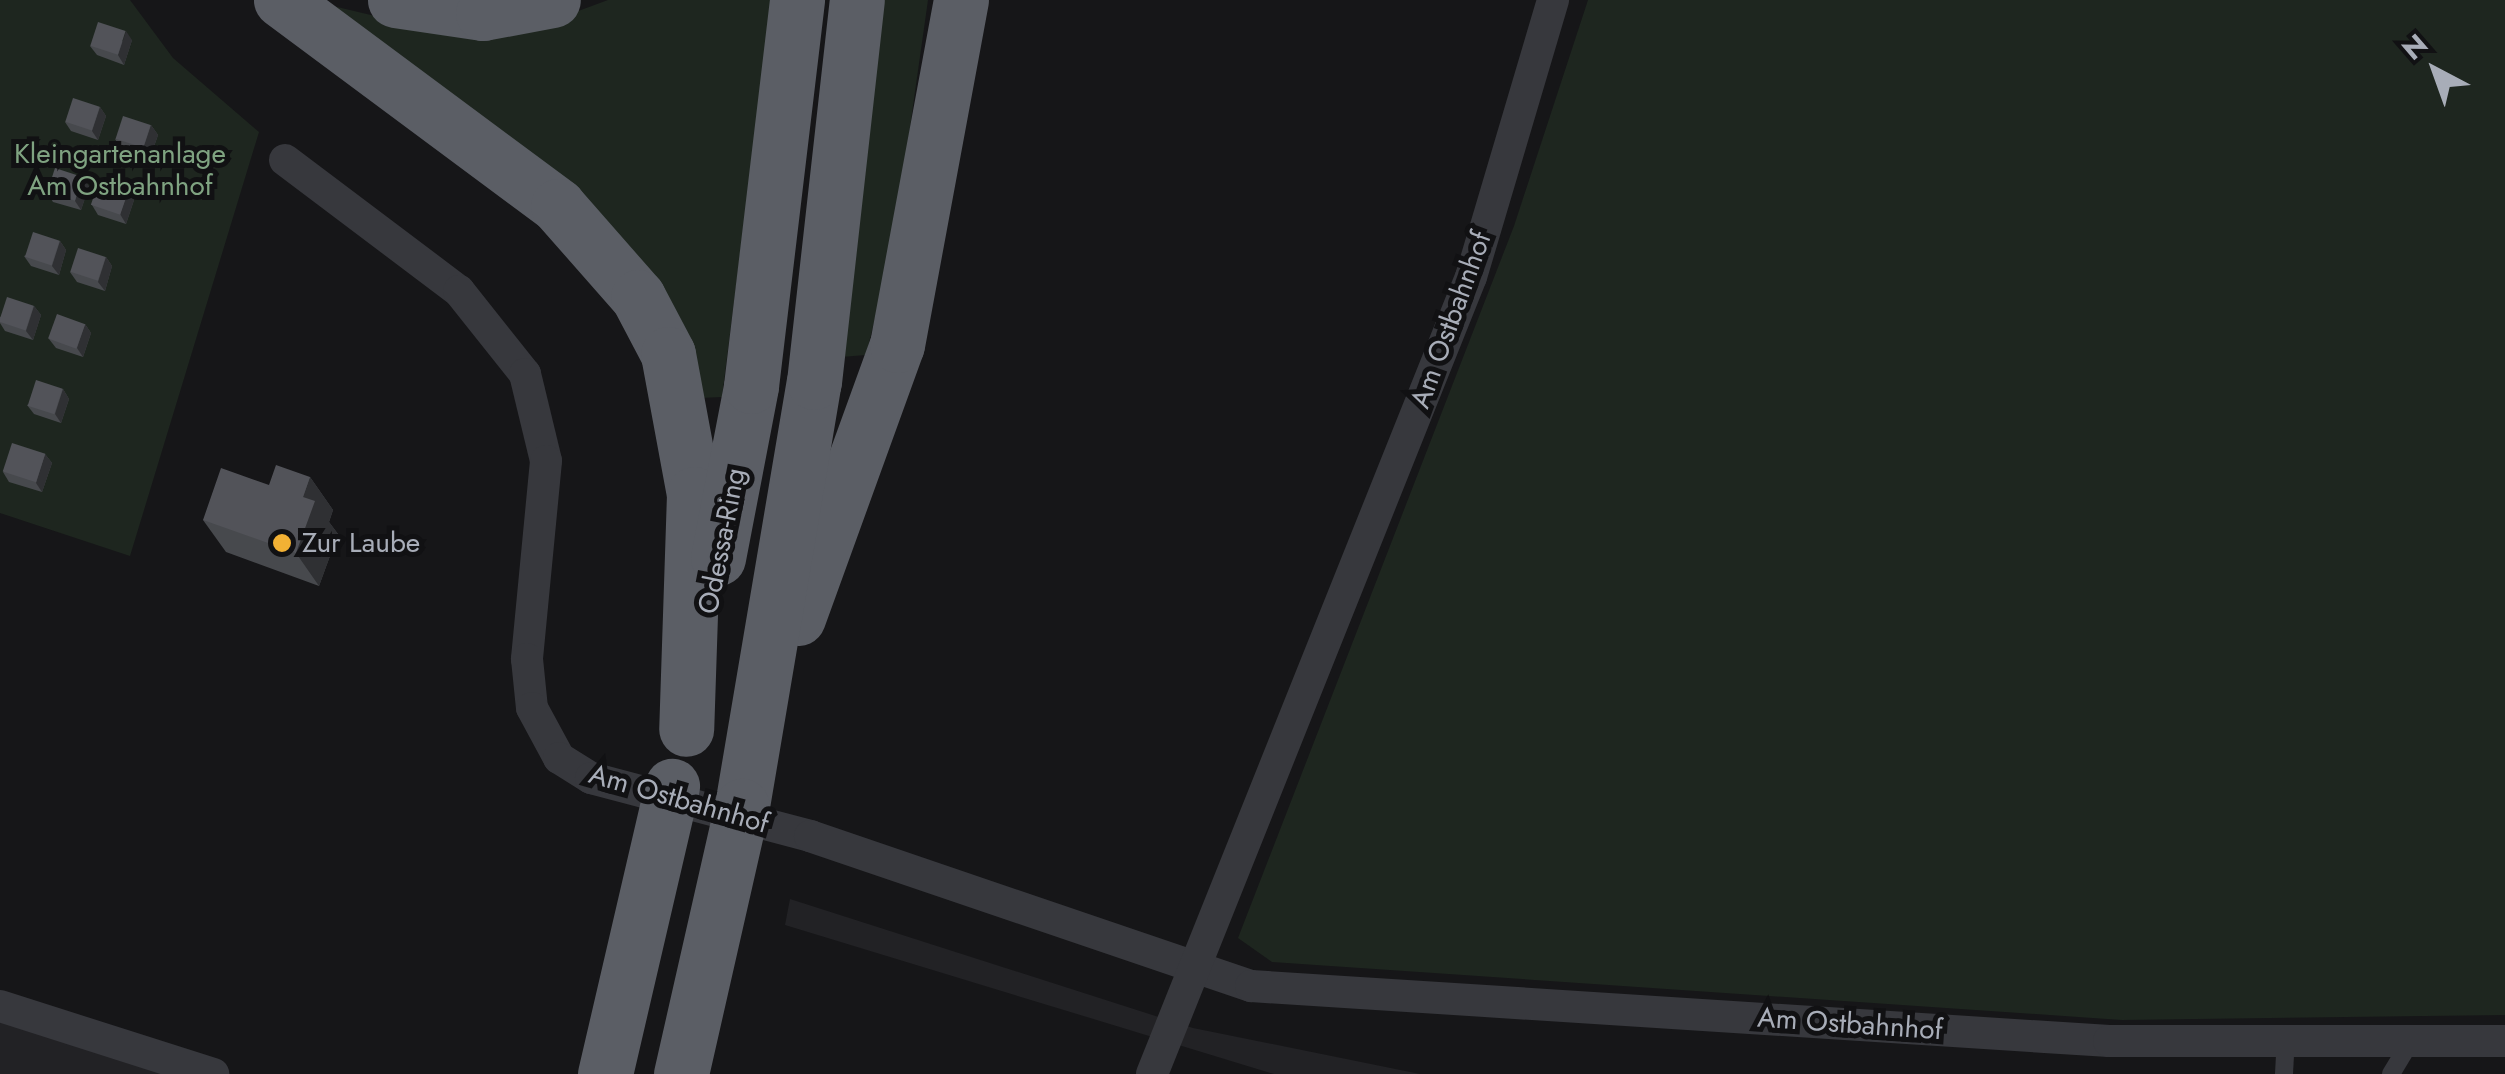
<!DOCTYPE html>
<html>
<head>
<meta charset="utf-8">
<style>
	body { margin:0 }
	#map { position:relative; width:2505px; height:1074px; overflow:hidden; background:#161618; font-family:Jost,sans-serif }
	div>[style] { position:absolute }
	[style*='--x'] { left:calc(var(--x)*1px); top:calc(var(--y)*1px); width:calc(var(--w)*1px); rotate:calc(var(--a)*1deg) }
	.built>* { inset:0; background:#222225 }
	.green>* { inset:0; background:#1e261f }
	.service>* { height:18px; margin:-9px; padding:0 9px; transform-origin:9px; border-radius:9px; background:#37383d }
	.minor>* { height:32px; margin:-16px; padding:0 16px; transform-origin:16px; border-radius:16px; background:#37383d }
	.trunk>* { height:55px; margin:-27.5px; padding:0 27.5px; transform-origin:27.5px; border-radius:27.5px; background:#5b5e65 }
	.trunk-bridge>* { height:55px; margin:-27.5px; padding:0 27.5px; transform-origin:27.5px; border-radius:27.5px; background:#5b5e65 }
	.wall>* { inset:0; background:#47494d }
	.shaded-wall>* { inset:0; background:#2f3033 }
	.building>* { inset:0; background:#525359; transform-origin:0 0 }
	.dots>* { width:28px; height:28px; translate:-50% -50%; box-sizing:border-box; border:5px solid #111113; border-radius:50% }
	span { translate:-50% -50%; white-space:nowrap; text-align:center; line-height:1.15; -webkit-text-stroke:10px #111113; paint-order:stroke }
	.park-label { font-size:28px; color:#7fa381 }
	.street-label { font-size:28px; color:#a8adb8 }
	.poi-label { font-size:28px; color:#a8adb8 }
	.left { translate:0 -50%; text-align:left }
	.north { position:absolute; left:2385px; top:20px; width:100px; height:100px; -webkit-text-stroke:8px #111113; paint-order:stroke; rotate:319deg; font-size:28px; font-weight:700; line-height:40px; text-align:center; color:#a8adb8 }
	.north::after { content:''; display:block; margin:auto; width:35px; height:45px; background:#a8adb8; clip-path:polygon(50% 0,100% 100%,50% 72%,0 100%) }
</style>
</head>
<body>
<div id="map">
	<div class="built">
		<div style="clip-path:polygon(790px 899px,1193px 1028px,1420px 1074px,1274px 1074px,785px 925px)"></div>
		<div style="clip-path:polygon(0 1020px,166px 1074px,0 1074px)"></div>
	</div>
	<div class="green">
		<div style="clip-path:polygon(0 0,130px 0,173px 58px,259px 132px,130px 556px,0 513px)"></div>
		<div style="clip-path:polygon(308px 0,375px 16px,554px 20px,608px 0,772px 0,722px 397px,700px 398px,690px 361px)"></div>
		<div style="clip-path:polygon(884px 0,928px 0,894px 240px,866px 355px,841px 357px)"></div>
		<div style="clip-path:polygon(1588px 0,2505px 0,2505px 1015px,2122px 1020px,1272px 962px,1238px 938px,1514px 226px)"></div>
	</div>
	<div class="service">
		<div style="--x:2284;--y:1074;--w:33;--a:-87"></div>
		<div style="--x:2391;--y:1074;--w:39;--a:-59"></div>
	</div>
	<div class="minor">
		<div style="--x:285;--y:160;--w:218;--a:37"></div>
		<div style="--x:459;--y:291;--w:106;--a:51.5"></div>
		<div style="--x:525;--y:374;--w:89;--a:76.4"></div>
		<div style="--x:546;--y:461;--w:199;--a:95.5"></div>
		<div style="--x:527;--y:659;--w:49;--a:84.2"></div>
		<div style="--x:532;--y:708;--w:57;--a:61.6"></div>
		<div style="--x:559;--y:758;--w:38;--a:32"></div>
		<div style="--x:591;--y:778;--w:227;--a:14.8"></div>
		<div style="--x:810;--y:836;--w:466;--a:18.8"></div>
		<div style="--x:1251;--y:986;--w:860;--a:3.67"></div>
		<div style="--x:2109;--y:1041;--w:396;--a:0"></div>
		<div style="--x:0;--y:1006;--w:224;--a:17.7"></div>
		<div style="--x:1152;--y:1074;--w:858;--a:-68.19"></div>
		<div style="--x:1471;--y:277;--w:289;--a:-73.5"></div>
	</div>
	<div class="trunk">
		<div style="--x:281;--y:0;--w:345;--a:36.6"></div>
		<div style="--x:558;--y:206;--w:121;--a:48.7"></div>
		<div style="--x:638;--y:297;--w:64;--a:62.2"></div>
		<div style="--x:668;--y:354;--w:142;--a:79.5"></div>
		<div style="--x:694;--y:494;--w:235;--a:91.9"></div>
		<div style="--x:395;--y:0;--w:89;--a:8.4"></div>
		<div style="--x:483;--y:13;--w:71;--a:-10.5"></div>
		<div style="--x:718;--y:558;--w:175;--a:-79.1"></div>
		<div style="--x:751;--y:386;--w:389;--a:-83.2"></div>
		<div style="--x:798;--y:618;--w:290;--a:-70.1"></div>
		<div style="--x:897;--y:345;--w:351;--a:-79.5"></div>
		<div style="--x:742;--y:806;--w:430;--a:-80.4"></div>
		<div style="--x:814;--y:382;--w:384;--a:-83.6"></div>
	</div>
	<div class="trunk-bridge">
		<div style="--x:605;--y:1074;--w:296;--a:-76.9"></div>
		<div style="--x:681;--y:1074;--w:275;--a:-77.2"></div>
	</div>
	<div class="wall">
		<div style="clip-path:polygon(132px 40px,124px 65px,97px 55px,90px 46px)"></div>
		<div style="clip-path:polygon(100px 107px,106px 116px,98px 140px,71px 131px,65px 122px)"></div>
		<div style="clip-path:polygon(151px 125px,158px 135px,150px 158px,121px 149px,115px 139px)"></div>
		<div style="clip-path:polygon(89px 186px,81px 210px,53px 202px,47px 192px)"></div>
		<div style="clip-path:polygon(128px 191px,134px 200px,126px 224px,98px 215px,92px 205px)"></div>
		<div style="clip-path:polygon(60px 241px,66px 250px,59px 275px,31px 266px,24px 256px)"></div>
		<div style="clip-path:polygon(106px 257px,112px 266px,105px 291px,77px 282px,70px 272px)"></div>
		<div style="clip-path:polygon(34px 306px,41px 315px,33px 340px,5px 331px,0 323px,0 317px)"></div>
		<div style="clip-path:polygon(85px 324px,91px 333px,83px 357px,56px 348px,49px 339px)"></div>
		<div style="clip-path:polygon(63px 389px,69px 399px,61px 423px,34px 414px,27px 405px)"></div>
		<div style="clip-path:polygon(45px 454px,52px 463px,42px 492px,9px 482px,3px 472px)"></div>
		<div style="clip-path:polygon(310px 477px,333px 510px,329px 522px,338px 534px,319px 586px,226px 552px,203px 520px,269px 485px)"></div>
	</div>
	<div class="shaded-wall">
		<div style="clip-path:polygon(126px 31px,132px 40px,124px 65px,118px 55px)"></div>
		<div style="clip-path:polygon(100px 107px,106px 116px,98px 140px,92px 131px)"></div>
		<div style="clip-path:polygon(151px 125px,158px 135px,150px 158px,143px 149px)"></div>
		<div style="clip-path:polygon(83px 177px,89px 186px,81px 210px,75px 201px)"></div>
		<div style="clip-path:polygon(128px 191px,134px 200px,126px 224px,120px 214px)"></div>
		<div style="clip-path:polygon(60px 241px,66px 250px,59px 275px,52px 266px)"></div>
		<div style="clip-path:polygon(106px 257px,112px 266px,105px 291px,98px 282px)"></div>
		<div style="clip-path:polygon(34px 306px,41px 315px,33px 340px,26px 331px)"></div>
		<div style="clip-path:polygon(85px 324px,91px 333px,83px 357px,77px 348px)"></div>
		<div style="clip-path:polygon(63px 389px,69px 399px,61px 423px,55px 414px)"></div>
		<div style="clip-path:polygon(45px 454px,52px 463px,42px 492px,36px 483px)"></div>
		<div style="clip-path:polygon(310px 477px,333px 510px,329px 522px,338px 534px,319px 586px,296px 553px,303px 497px)"></div>
	</div>
	<div class="building">
		<div style="left:98px;top:22px;width:29px;height:25px;rotate:18deg"></div>
		<div style="left:73px;top:98px;width:28px;height:25px;rotate:18deg"></div>
		<div style="left:123px;top:116px;width:29px;height:24px;rotate:18deg"></div>
		<div style="left:55px;top:168px;width:29px;height:25px;rotate:18deg"></div>
		<div style="left:99px;top:181px;width:31px;height:25px;rotate:19deg"></div>
		<div style="left:33px;top:232px;width:28px;height:26px;rotate:18deg"></div>
		<div style="left:78px;top:248px;width:29px;height:25px;rotate:18deg"></div>
		<div style="left:7px;top:297px;width:28px;height:26px;rotate:18deg"></div>
		<div style="left:57px;top:314px;width:30px;height:26px;rotate:20deg"></div>
		<div style="left:36px;top:380px;width:28px;height:27px;rotate:18deg"></div>
		<div style="left:12px;top:443px;width:35px;height:30px;rotate:18deg"></div>
		<div style="clip-path:polygon(276px 465px,310px 477px,303px 497px,315px 501px,296px 553px,203px 520px,221px 468px,269px 485px)"></div>
	</div>
	<div class="dots">
		<div style="left:282px;top:543px;background:#f2b134"></div>
	</div>
	<div class="park-label">
		<span style="left:120px;top:170px">Kleingartenanlage<br>Am Ostbahnhof</span>
	</div>
	<div class="street-label">
		<span style="left:1451px;top:320px;rotate:-70deg">Am Ostbahnhof</span>
		<span style="left:722px;top:541px;rotate:-79deg">Odessa-Ring</span>
		<span style="left:679px;top:799px;rotate:16deg">Am Ostbahnhof</span>
		<span style="left:1850px;top:1024px;rotate:4deg">Am Ostbahnhof</span>
	</div>
	<div class="poi-label">
		<span class="left" style="left:302px;top:543px">Zur Laube</span>
	</div>
	<div class="north">N</div>
</div>
</body>
</html>
